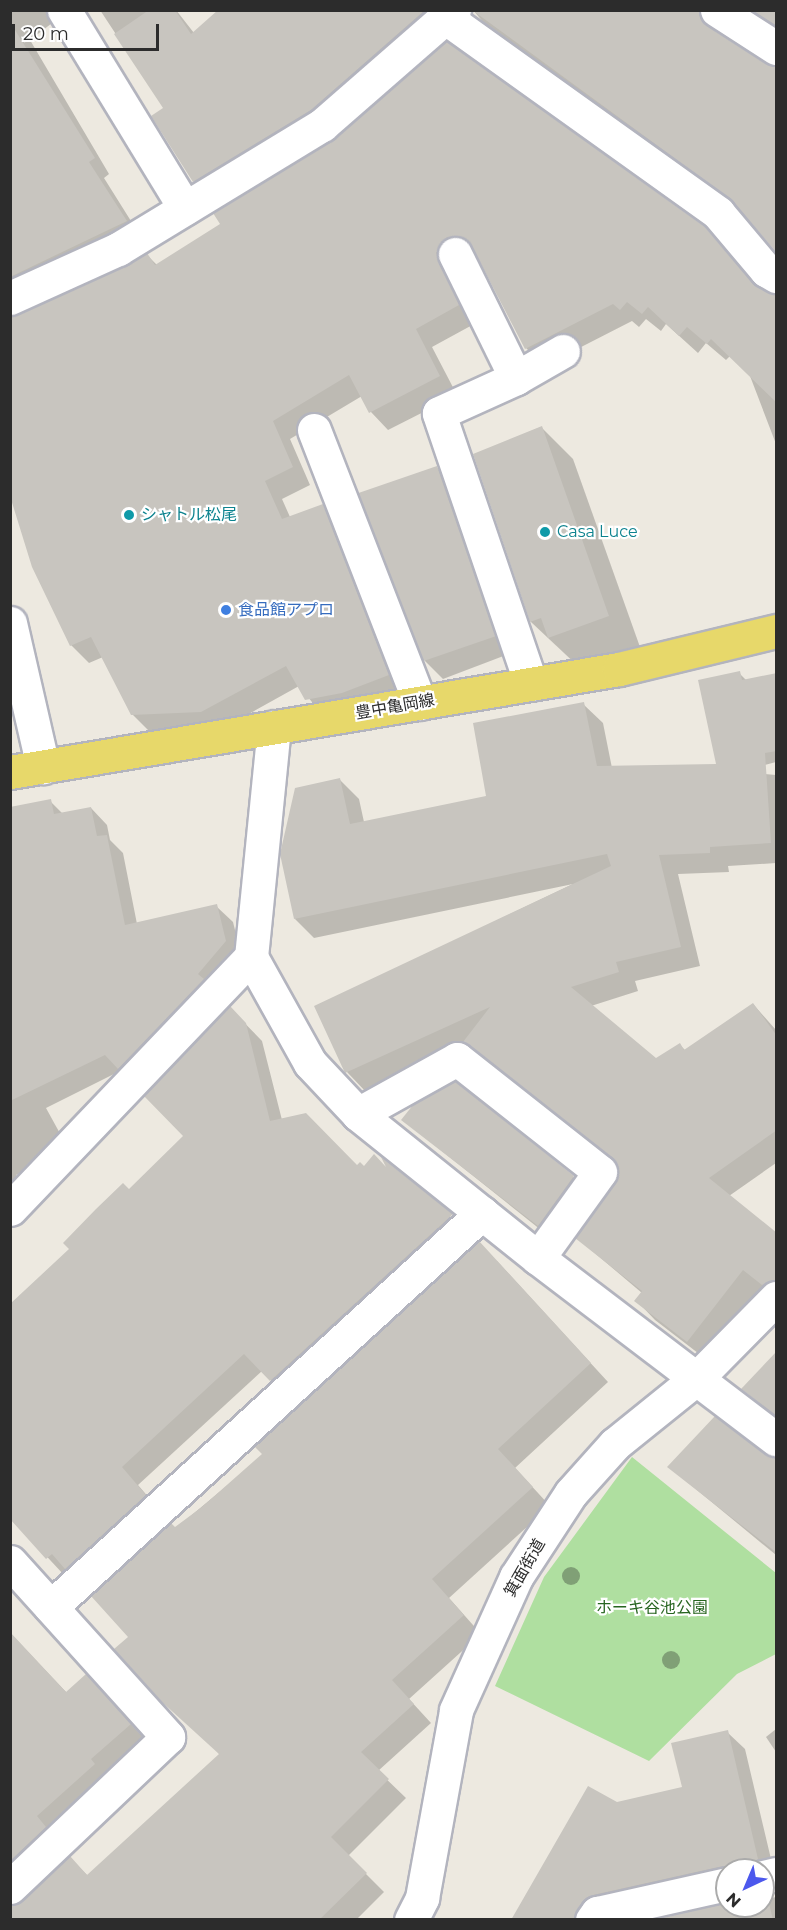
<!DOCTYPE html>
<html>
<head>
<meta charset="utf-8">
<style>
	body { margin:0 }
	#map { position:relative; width:787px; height:1930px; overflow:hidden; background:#ede9e0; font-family:Montserrat,"Noto Sans JP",sans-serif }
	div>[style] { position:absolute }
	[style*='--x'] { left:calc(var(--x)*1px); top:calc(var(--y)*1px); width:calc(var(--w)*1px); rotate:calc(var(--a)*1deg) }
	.green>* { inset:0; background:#afdfa0 }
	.shadow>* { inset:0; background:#0003 }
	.building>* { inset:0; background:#c8c5bf; transform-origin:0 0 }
	.roads { filter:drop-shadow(2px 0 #b3b4be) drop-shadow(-2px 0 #b3b4be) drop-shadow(0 2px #b3b4be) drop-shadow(0 -2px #b3b4be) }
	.minor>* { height:33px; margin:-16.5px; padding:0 16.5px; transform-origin:16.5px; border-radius:16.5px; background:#fff }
	.tertiary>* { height:33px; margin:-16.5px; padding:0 16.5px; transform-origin:16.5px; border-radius:16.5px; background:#fff }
	.primary>* { height:33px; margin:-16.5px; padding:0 16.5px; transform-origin:16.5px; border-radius:16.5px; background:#e7d86a }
	.trees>* { width:18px; height:18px; margin:-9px; border-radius:50%; background:#80a076 }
	.dots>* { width:16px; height:16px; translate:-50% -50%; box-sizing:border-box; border:3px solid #fff; border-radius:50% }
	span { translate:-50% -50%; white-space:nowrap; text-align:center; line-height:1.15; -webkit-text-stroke:4.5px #fff; paint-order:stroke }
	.culture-label { font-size:16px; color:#0d838f }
	.left { translate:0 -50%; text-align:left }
	.shop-label { font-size:16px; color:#366cbe }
	.street-label { font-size:16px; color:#2c2c2c }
	.park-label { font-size:16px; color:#276520 }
	.frame { position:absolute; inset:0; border:12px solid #2c2c2c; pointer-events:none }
	.north { position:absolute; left:715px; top:1858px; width:60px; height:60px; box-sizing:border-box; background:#fff; border:2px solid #ababab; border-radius:50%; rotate:224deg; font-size:16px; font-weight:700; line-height:24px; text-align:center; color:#2c2c2c }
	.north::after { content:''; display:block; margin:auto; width:21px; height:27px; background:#4c58ed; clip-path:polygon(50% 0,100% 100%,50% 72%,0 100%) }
	.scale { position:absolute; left:12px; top:24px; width:147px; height:27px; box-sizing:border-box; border:3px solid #2c2c2c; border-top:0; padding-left:8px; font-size:18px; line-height:21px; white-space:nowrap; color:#2c2c2c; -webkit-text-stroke:4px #fff; paint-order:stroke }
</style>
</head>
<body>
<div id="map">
	<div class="green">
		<div style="clip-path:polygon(632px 1457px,776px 1573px,776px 1654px,737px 1674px,649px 1761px,495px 1686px,544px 1577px)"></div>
	</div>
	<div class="shadow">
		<div style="clip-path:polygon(10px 10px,69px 10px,30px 40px,109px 174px,104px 178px,141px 237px,10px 282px)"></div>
		<div style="clip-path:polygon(100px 10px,176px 10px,194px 33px,306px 10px,460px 10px,209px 196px,194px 181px,165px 109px)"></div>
		<div style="clip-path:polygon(473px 10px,722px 10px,716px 16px,715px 33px,740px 209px,489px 29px)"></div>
		<div style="clip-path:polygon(746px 10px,776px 10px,776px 32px)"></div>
		<div style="clip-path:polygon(222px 224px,704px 228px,758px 288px,776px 295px,776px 444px,750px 376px,730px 356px,726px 360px,706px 343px,698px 353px,666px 324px,661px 331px,646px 319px,639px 327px,632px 321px,544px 366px,526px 348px,478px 255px,465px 254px,476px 323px,432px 347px,457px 395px,388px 430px,371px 412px,362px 396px,290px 439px,310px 485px,282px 499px,290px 517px,322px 506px,340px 524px,406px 693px,324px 717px,299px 686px,220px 730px,150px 732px,132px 714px,103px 657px,89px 663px,71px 645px,147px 255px,157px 265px)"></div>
		<div style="clip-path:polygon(541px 427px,573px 459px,640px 647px,581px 669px,531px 622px,474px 455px)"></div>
		<div style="clip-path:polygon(437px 468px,454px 485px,511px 653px,443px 679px,425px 661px)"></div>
		<div style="clip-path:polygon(739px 673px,747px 681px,776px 674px,776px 762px,739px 772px,776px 775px,776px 863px,728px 866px,729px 872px,678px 874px,700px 966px,635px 981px,638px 991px,591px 1006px,656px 1059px,680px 1045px,686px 1051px,753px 1004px,776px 1030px,776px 1163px,729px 1196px,776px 1235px,776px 1292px,707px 1360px,655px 1320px,636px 1300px,642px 1293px,577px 1238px,617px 1184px,619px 1168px,468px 1045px,366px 1092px,347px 1072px,316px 1007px,573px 884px,314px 938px,295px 919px,340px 780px,359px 799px,364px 822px,488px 797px,583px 704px,603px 723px,612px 768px,731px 772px)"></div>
		<div style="clip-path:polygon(50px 801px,63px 814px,91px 808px,107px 825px,110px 840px,123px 853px,137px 924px,216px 906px,233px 922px,242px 958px,122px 1070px,46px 1108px,68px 1148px,16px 1175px,27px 1198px,10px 1208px,10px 811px)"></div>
		<div style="clip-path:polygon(230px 1008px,262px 1041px,282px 1120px,357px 1167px,390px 1173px,385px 1162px,469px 1232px,288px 1397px,262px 1371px,138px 1485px,162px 1513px,64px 1575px,10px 1517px,129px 1191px,185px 1136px)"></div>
		<div style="clip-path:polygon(403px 1120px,573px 1177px,591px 1194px,556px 1242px)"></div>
		<div style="clip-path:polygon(497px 1261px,608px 1382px,515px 1468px,550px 1506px,449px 1598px,481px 1634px,409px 1699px,431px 1723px,378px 1771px,406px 1798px,348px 1856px,384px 1892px,356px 1920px,10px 1920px,10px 1633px,67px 1693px,104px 1694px,148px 1743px,14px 1892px,11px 1907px,14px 1907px,70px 1858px,88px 1876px,220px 1755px,130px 1637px,175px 1529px)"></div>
		<div style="clip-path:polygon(776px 1355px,776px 1418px,743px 1389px)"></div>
		<div style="clip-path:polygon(764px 1456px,776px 1458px,776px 1555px,669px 1467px)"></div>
		<div style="clip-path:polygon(776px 1729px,776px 1752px,766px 1737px)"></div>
		<div style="clip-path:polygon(727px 1732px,745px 1749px,775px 1876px,763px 1870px,727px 1870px,599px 1919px,524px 1920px,616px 1804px,683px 1788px)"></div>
		<div style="clip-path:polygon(776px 1897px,776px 1920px,661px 1920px,763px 1906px,763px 1900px)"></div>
	</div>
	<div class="building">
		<div style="clip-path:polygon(149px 10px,175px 10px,191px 34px,218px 10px,425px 10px,311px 110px,193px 182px,151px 116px,163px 108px,114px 34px)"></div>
		<div style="clip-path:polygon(472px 10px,699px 10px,707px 26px,766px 64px,777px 66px,777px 253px,729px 198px)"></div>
		<div style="clip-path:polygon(752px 10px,777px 10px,777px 26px)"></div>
		<div style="clip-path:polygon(10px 22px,95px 158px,89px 162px,127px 221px,10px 277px)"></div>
		<div style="clip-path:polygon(446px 41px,705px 227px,752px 282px,777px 295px,777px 403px,711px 339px,707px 344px,687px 327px,679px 336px,648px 307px,642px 314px,627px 302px,620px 310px,613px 304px,525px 349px,471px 245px,465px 238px,447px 237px,436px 253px,459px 305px,416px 329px,440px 376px,369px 413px,349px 375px,273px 421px,293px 467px,265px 481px,282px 519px,323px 504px,389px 675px,342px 693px,305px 700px,286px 666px,201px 712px,131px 715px,91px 637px,70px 646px,32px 567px,10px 496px,10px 316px,147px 253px,155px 265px,220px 224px,213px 213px,334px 139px)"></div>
		<div style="clip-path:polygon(542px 426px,609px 616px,548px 638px,541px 618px,530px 622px,473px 454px)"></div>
		<div style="left:437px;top:466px;width:180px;height:83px;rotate:71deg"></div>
		<div style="clip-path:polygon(740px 671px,742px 680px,777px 673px,777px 751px,765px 753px,771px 843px,710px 847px,710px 853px,659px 855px,681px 947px,616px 962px,619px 972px,571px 987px,656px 1058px,680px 1043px,684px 1050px,753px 1003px,777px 1036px,777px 1130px,709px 1178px,777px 1233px,777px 1280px,762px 1285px,743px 1270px,687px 1342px,634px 1301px,642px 1291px,575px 1238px,615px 1183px,617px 1165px,463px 1042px,490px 1007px,345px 1073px,314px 1006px,611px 866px,607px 854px,294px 919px,280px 854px,295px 788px,340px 778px,350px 824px,486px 796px,473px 723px,584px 702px,597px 766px,716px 764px,698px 680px)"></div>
		<div style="clip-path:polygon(51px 799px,54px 814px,91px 807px,97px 836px,107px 835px,125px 925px,217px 904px,226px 941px,198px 974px,204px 979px,118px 1069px,105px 1055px,10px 1101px,10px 807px)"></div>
		<div style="clip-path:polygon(230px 1006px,246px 1023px,270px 1121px,306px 1113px,357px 1165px,360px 1162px,364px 1166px,374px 1154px,386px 1167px,381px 1157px,453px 1214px,270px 1381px,244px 1354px,122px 1467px,146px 1495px,65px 1569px,52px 1554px,46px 1559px,10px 1519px,10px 1304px,69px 1249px,63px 1243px,96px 1209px,123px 1183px,129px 1189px,183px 1136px,144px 1096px)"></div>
		<div style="clip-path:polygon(455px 1081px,574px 1176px,538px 1226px,401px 1120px,413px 1105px)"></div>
		<div style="clip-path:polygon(479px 1241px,591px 1363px,498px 1449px,533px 1487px,432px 1579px,464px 1615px,392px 1680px,414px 1704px,361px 1752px,389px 1779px,331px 1837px,367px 1873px,319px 1920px,10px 1920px,10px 1905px,23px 1901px,70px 1856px,87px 1875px,219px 1754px,162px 1702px,114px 1649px,128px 1637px,91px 1596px,171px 1523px,175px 1527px,202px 1507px,262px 1454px,255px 1447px)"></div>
		<div style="clip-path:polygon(777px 1351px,777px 1416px,741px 1389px)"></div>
		<div style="clip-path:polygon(715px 1416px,765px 1454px,777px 1457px,777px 1553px,667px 1467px)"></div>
		<div style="clip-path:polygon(10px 1632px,66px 1692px,86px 1674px,131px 1724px,91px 1759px,95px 1764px,37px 1816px,46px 1827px,10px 1861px)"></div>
		<div style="clip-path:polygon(728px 1730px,758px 1859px,746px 1870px,723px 1866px,593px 1895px,582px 1902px,573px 1920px,511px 1920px,588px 1786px,617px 1802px,682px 1787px,671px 1743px)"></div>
		<div style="clip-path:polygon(763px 1895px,767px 1895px,773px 1920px,654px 1920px,727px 1903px,763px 1906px)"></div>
	</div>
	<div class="roads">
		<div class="minor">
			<div style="--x:64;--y:10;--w:232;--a:58.6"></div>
			<div style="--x:717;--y:10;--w:70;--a:32.8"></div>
			<div style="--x:446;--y:18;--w:335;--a:35.6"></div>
			<div style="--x:718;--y:213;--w:75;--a:49.9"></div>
			<div style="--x:766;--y:270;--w:12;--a:31"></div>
			<div style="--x:455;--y:254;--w:138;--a:63.8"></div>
			<div style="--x:10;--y:298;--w:119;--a:-24.4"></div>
			<div style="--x:118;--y:249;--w:239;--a:-31.3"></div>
			<div style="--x:322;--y:125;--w:175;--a:-41.1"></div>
			<div style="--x:314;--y:430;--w:293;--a:68.8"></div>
			<div style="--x:531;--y:684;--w:286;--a:-108.8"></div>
			<div style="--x:439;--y:413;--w:85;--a:-24.4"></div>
			<div style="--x:516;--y:378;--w:54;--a:-29.9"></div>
			<div style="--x:251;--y:957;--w:121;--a:60.9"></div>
			<div style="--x:310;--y:1063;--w:70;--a:46.7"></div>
			<div style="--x:358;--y:1114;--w:231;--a:38.7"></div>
			<div style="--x:538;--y:1258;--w:299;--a:37.3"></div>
			<div style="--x:358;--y:1114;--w:113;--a:-29.1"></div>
			<div style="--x:457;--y:1059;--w:182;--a:38.3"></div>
			<div style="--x:600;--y:1172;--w:106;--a:125.8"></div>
			<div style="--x:10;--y:1209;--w:349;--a:-46.3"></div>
			<div style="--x:251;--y:957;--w:231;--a:-84.3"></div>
			<div style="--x:10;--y:1562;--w:236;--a:47.9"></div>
			<div style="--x:168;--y:1737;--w:218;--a:136.5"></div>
			<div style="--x:51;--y:1607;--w:584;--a:-42.43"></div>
			<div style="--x:763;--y:1877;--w:13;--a:-13"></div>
			<div style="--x:411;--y:1920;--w:25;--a:-63"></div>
			<div style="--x:422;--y:1898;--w:191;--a:-79.7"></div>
			<div style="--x:456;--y:1710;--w:146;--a:-65.7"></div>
			<div style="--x:516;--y:1577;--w:100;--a:-56.8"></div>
			<div style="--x:571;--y:1493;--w:66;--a:-48.1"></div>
			<div style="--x:615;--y:1444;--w:107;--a:-38.9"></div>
			<div style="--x:698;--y:1377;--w:111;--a:-45.4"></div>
			<div style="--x:592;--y:1920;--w:9;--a:-54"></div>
			<div style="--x:597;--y:1913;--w:133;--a:-12.6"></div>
		</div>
		<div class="tertiary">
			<div style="--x:10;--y:623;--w:148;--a:77.1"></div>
		</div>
		<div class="primary">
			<div style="--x:10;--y:772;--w:618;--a:-9.6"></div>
			<div style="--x:619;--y:669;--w:162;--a:-13.6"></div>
		</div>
	</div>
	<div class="trees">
		<div style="left:571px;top:1576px"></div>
		<div style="left:671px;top:1660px"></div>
	</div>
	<div class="dots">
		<div style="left:129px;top:515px;background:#0f9aa8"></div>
		<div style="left:545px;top:532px;background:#0f9aa8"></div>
		<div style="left:226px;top:610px;background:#3f7fe0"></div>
	</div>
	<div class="culture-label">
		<span class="left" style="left:141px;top:515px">シャトル松尾</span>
		<span class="left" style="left:557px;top:532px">Casa Luce</span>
	</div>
	<div class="shop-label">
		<span class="left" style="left:238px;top:610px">食品館アプロ</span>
	</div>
	<div class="street-label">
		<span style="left:395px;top:707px;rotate:-10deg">豊中亀岡線</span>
		<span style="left:525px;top:1568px;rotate:-60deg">箕面街道</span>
	</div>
	<div class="park-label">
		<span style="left:652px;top:1608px">ホーキ谷池公園</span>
	</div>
	<div class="frame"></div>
	<div class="north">N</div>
	<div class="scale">20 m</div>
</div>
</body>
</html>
